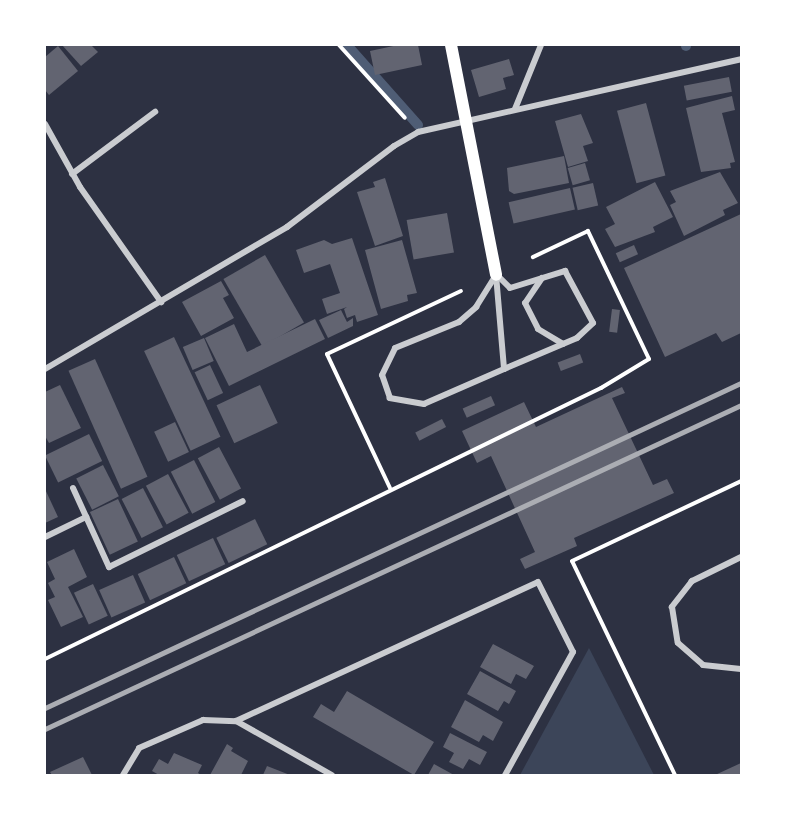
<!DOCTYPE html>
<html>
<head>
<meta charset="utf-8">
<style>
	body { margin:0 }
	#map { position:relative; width:786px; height:820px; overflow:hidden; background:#2d3142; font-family:"Playfair Display",serif }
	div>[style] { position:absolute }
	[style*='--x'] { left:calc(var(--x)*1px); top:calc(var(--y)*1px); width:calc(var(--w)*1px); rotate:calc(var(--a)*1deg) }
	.green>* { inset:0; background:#3c4559 }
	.stream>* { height:10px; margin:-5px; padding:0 5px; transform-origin:5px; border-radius:5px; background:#4f5d75 }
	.building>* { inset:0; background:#626471; transform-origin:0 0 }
	.path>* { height:4px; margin:-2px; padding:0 2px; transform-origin:2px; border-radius:2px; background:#fff }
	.minor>* { height:6px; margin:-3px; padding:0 3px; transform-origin:3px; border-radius:3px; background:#caccd0 }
	.secondary>* { height:12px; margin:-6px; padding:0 6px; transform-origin:6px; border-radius:6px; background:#fff }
	.rail>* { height:4.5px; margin:-2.25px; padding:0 2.25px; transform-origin:2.25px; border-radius:2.25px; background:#abadb3 }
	span { translate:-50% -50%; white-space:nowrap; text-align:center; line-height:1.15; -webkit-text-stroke:6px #fff; paint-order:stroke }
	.frame { position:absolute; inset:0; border:46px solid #fff; pointer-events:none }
</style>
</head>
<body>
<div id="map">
	<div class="green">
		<div style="clip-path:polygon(589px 648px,654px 775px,520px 775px)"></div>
	</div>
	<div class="stream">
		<div style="--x:347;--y:45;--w:107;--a:48.4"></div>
		<div style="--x:686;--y:46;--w:1;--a:-90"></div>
	</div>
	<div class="building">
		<div style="clip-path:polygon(62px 45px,91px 45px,98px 52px,81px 66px)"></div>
		<div style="clip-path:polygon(398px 45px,418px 45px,422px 65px,375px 75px,370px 51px)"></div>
		<div style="clip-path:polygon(58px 46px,78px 71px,49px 95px,45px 90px,45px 57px)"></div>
		<div style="clip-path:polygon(509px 59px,514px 75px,503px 78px,506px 89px,479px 97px,471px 70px)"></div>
		<div style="left:729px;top:77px;width:15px;height:46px;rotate:79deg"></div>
		<div style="clip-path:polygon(732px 96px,735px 110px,722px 113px,735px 162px,730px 163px,731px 168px,701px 172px,686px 108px)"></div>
		<div style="left:646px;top:103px;width:75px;height:30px;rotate:75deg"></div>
		<div style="clip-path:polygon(581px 114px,593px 143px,583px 146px,588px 161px,568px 167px,555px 121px)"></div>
		<div style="clip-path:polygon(564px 156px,569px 183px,514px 194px,509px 191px,507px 168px)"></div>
		<div style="left:585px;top:163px;width:18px;height:18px;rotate:74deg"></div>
		<div style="clip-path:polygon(720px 172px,738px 203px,723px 210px,725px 215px,684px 236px,670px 205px,676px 202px,670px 191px)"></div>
		<div style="clip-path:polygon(385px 178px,403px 236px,375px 246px,357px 192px,375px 187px,373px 182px)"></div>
		<div style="clip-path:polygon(655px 182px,673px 217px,653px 227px,655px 232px,615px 247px,605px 229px,615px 224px,606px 207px)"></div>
		<div style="left:593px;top:183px;width:23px;height:21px;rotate:77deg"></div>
		<div style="left:570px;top:188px;width:22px;height:63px;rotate:77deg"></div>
		<div style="left:447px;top:213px;width:40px;height:41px;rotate:80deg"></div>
		<div style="clip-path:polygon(741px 214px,741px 333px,722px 342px,716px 333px,665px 357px,624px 268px)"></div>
		<div style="clip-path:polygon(352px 238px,378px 315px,357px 322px,355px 315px,347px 318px,344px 309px,347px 307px,327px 314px,322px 299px,340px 293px,330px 264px,304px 273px,296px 250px,324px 240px,332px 244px)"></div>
		<div style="clip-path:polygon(402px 240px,417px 293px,407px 295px,408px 301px,381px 309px,365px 250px)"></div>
		<div style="left:634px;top:245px;width:10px;height:20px;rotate:66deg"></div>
		<div style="left:265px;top:255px;width:78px;height:48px;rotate:60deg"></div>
		<div style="clip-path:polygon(221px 281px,229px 295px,223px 298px,234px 318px,201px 336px,182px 302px)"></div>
		<div style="left:612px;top:309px;width:8px;height:23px;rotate:7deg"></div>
		<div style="clip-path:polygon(341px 310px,347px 322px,353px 318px,353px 326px,328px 338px,319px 320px)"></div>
		<div style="clip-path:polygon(315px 319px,325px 339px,229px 386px,205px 338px,234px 324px,247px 352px)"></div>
		<div style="left:174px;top:337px;width:110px;height:33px;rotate:65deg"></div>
		<div style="left:204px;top:338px;width:25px;height:23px;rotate:67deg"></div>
		<div style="left:580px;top:354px;width:9px;height:24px;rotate:69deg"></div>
		<div style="left:95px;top:359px;width:129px;height:29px;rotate:66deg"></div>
		<div style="left:210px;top:365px;width:31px;height:17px;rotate:65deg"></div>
		<div style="clip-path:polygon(60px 385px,81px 428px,49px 443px,45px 436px,45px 392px)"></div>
		<div style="left:260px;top:385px;width:42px;height:48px;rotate:65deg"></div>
		<div style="clip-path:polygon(622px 387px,625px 393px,612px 398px,653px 485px,667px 479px,674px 493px,574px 538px,577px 546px,525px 569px,520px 559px,535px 552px,491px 456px,477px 463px,462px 431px,524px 402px,536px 427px)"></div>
		<div style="left:491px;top:396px;width:10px;height:31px;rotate:66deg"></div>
		<div style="left:442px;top:419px;width:9px;height:30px;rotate:63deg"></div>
		<div style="left:175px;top:422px;width:33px;height:23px;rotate:65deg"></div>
		<div style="left:89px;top:434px;width:30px;height:49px;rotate:64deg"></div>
		<div style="left:219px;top:447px;width:47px;height:24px;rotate:62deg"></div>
		<div style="left:194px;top:460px;width:47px;height:26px;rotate:63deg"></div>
		<div style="left:103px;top:465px;width:35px;height:30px;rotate:63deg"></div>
		<div style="left:168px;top:474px;width:44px;height:25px;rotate:62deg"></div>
		<div style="left:143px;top:488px;width:44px;height:24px;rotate:63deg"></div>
		<div style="clip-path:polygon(45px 489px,58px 517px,45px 523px)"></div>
		<div style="left:118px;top:499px;width:47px;height:31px;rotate:65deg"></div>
		<div style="left:255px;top:519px;width:28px;height:43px;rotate:64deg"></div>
		<div style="left:213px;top:538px;width:29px;height:40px;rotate:65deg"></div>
		<div style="clip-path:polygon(74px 549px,87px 577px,68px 587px,83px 617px,61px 627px,48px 600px,55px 597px,48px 583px,55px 579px,47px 562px)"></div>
		<div style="left:174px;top:557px;width:29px;height:40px;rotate:65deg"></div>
		<div style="left:133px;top:575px;width:30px;height:37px;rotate:66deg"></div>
		<div style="left:93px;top:584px;width:35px;height:21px;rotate:65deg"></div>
		<div style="clip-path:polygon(493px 644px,534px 666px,526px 679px,516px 674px,511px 684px,480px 667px)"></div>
		<div style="clip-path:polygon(480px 671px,516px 691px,509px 704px,504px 701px,498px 711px,467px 694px)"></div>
		<div style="clip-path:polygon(347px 691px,434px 742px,414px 775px,313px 717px,321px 704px,334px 712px)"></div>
		<div style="clip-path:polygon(465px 700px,503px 722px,493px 741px,483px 735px,479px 742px,451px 727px)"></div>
		<div style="clip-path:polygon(450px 733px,487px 752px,480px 765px,469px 759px,463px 769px,449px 762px,454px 753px,443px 747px)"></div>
		<div style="clip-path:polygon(227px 744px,233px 748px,231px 751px,248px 761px,241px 775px,210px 775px)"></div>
		<div style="clip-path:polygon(174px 753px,202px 765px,198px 773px,201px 775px,159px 775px,152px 771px,159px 759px,168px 764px)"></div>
		<div style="clip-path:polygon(83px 757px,92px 775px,52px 775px,50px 772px)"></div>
		<div style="clip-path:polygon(741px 763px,741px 775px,715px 775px)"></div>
		<div style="clip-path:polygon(434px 764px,454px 775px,428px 775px)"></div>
		<div style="clip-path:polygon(267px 766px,290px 775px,263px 775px)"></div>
	</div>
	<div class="path">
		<div style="--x:339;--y:45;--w:98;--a:47.9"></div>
		<div style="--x:390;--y:488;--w:148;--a:-115.2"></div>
		<div style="--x:327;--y:354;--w:148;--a:-25.2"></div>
		<div style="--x:45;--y:659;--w:619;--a:-25.99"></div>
		<div style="--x:601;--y:388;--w:56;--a:-31.1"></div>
		<div style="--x:649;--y:359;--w:142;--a:-115.5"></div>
		<div style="--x:588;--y:231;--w:61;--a:154.7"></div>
		<div style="--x:675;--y:775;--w:237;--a:-115.7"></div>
		<div style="--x:572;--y:561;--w:187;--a:-25.3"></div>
	</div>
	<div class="minor">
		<div style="--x:515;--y:109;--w:69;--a:-67.9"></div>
		<div style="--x:45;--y:124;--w:72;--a:60.9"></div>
		<div style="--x:80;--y:187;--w:141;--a:54.8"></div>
		<div style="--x:72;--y:174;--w:104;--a:-36.8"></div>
		<div style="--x:496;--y:275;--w:94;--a:85.1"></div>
		<div style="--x:504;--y:369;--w:87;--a:156.4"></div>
		<div style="--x:424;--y:404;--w:35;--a:-170"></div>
		<div style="--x:390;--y:398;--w:24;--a:-109"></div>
		<div style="--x:382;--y:375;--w:30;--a:-64"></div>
		<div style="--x:395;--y:348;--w:69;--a:-22.1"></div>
		<div style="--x:459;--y:322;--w:23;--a:-41"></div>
		<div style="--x:476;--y:307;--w:38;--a:-58"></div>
		<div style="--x:497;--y:275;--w:18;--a:45"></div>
		<div style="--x:510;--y:288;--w:58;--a:-17.2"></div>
		<div style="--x:565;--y:271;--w:59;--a:61.7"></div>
		<div style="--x:593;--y:323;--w:22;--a:137"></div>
		<div style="--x:577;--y:338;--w:79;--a:157"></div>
		<div style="--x:542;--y:278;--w:30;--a:124"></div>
		<div style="--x:525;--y:303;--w:29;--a:63"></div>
		<div style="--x:538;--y:329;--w:29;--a:31"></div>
		<div style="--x:45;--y:369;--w:281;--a:-30.4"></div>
		<div style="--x:287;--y:227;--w:134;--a:-37.1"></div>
		<div style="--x:394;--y:146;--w:28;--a:-30"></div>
		<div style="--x:418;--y:132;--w:331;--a:-12.7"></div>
		<div style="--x:73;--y:488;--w:87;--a:65.5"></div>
		<div style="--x:109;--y:567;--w:149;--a:-26.2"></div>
		<div style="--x:45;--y:537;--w:46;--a:-26"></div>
		<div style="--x:741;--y:557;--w:55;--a:153.9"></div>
		<div style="--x:692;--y:581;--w:33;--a:128"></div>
		<div style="--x:672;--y:607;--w:36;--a:81"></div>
		<div style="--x:678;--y:643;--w:33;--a:41"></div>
		<div style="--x:703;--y:665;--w:38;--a:6"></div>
		<div style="--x:236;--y:721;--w:110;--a:29.4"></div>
		<div style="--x:123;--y:775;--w:31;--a:-59"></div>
		<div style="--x:139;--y:748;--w:70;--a:-23.6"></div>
		<div style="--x:203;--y:720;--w:33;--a:2"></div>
		<div style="--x:236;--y:721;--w:332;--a:-24.7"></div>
		<div style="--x:538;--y:582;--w:78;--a:63.4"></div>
		<div style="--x:573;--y:652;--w:141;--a:118.9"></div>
	</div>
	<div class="secondary">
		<div style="--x:451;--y:45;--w:234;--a:78.9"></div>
	</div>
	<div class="rail">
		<div style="--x:45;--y:708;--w:768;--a:-25.03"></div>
		<div style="--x:45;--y:729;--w:768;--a:-24.96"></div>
	</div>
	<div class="frame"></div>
</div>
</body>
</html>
